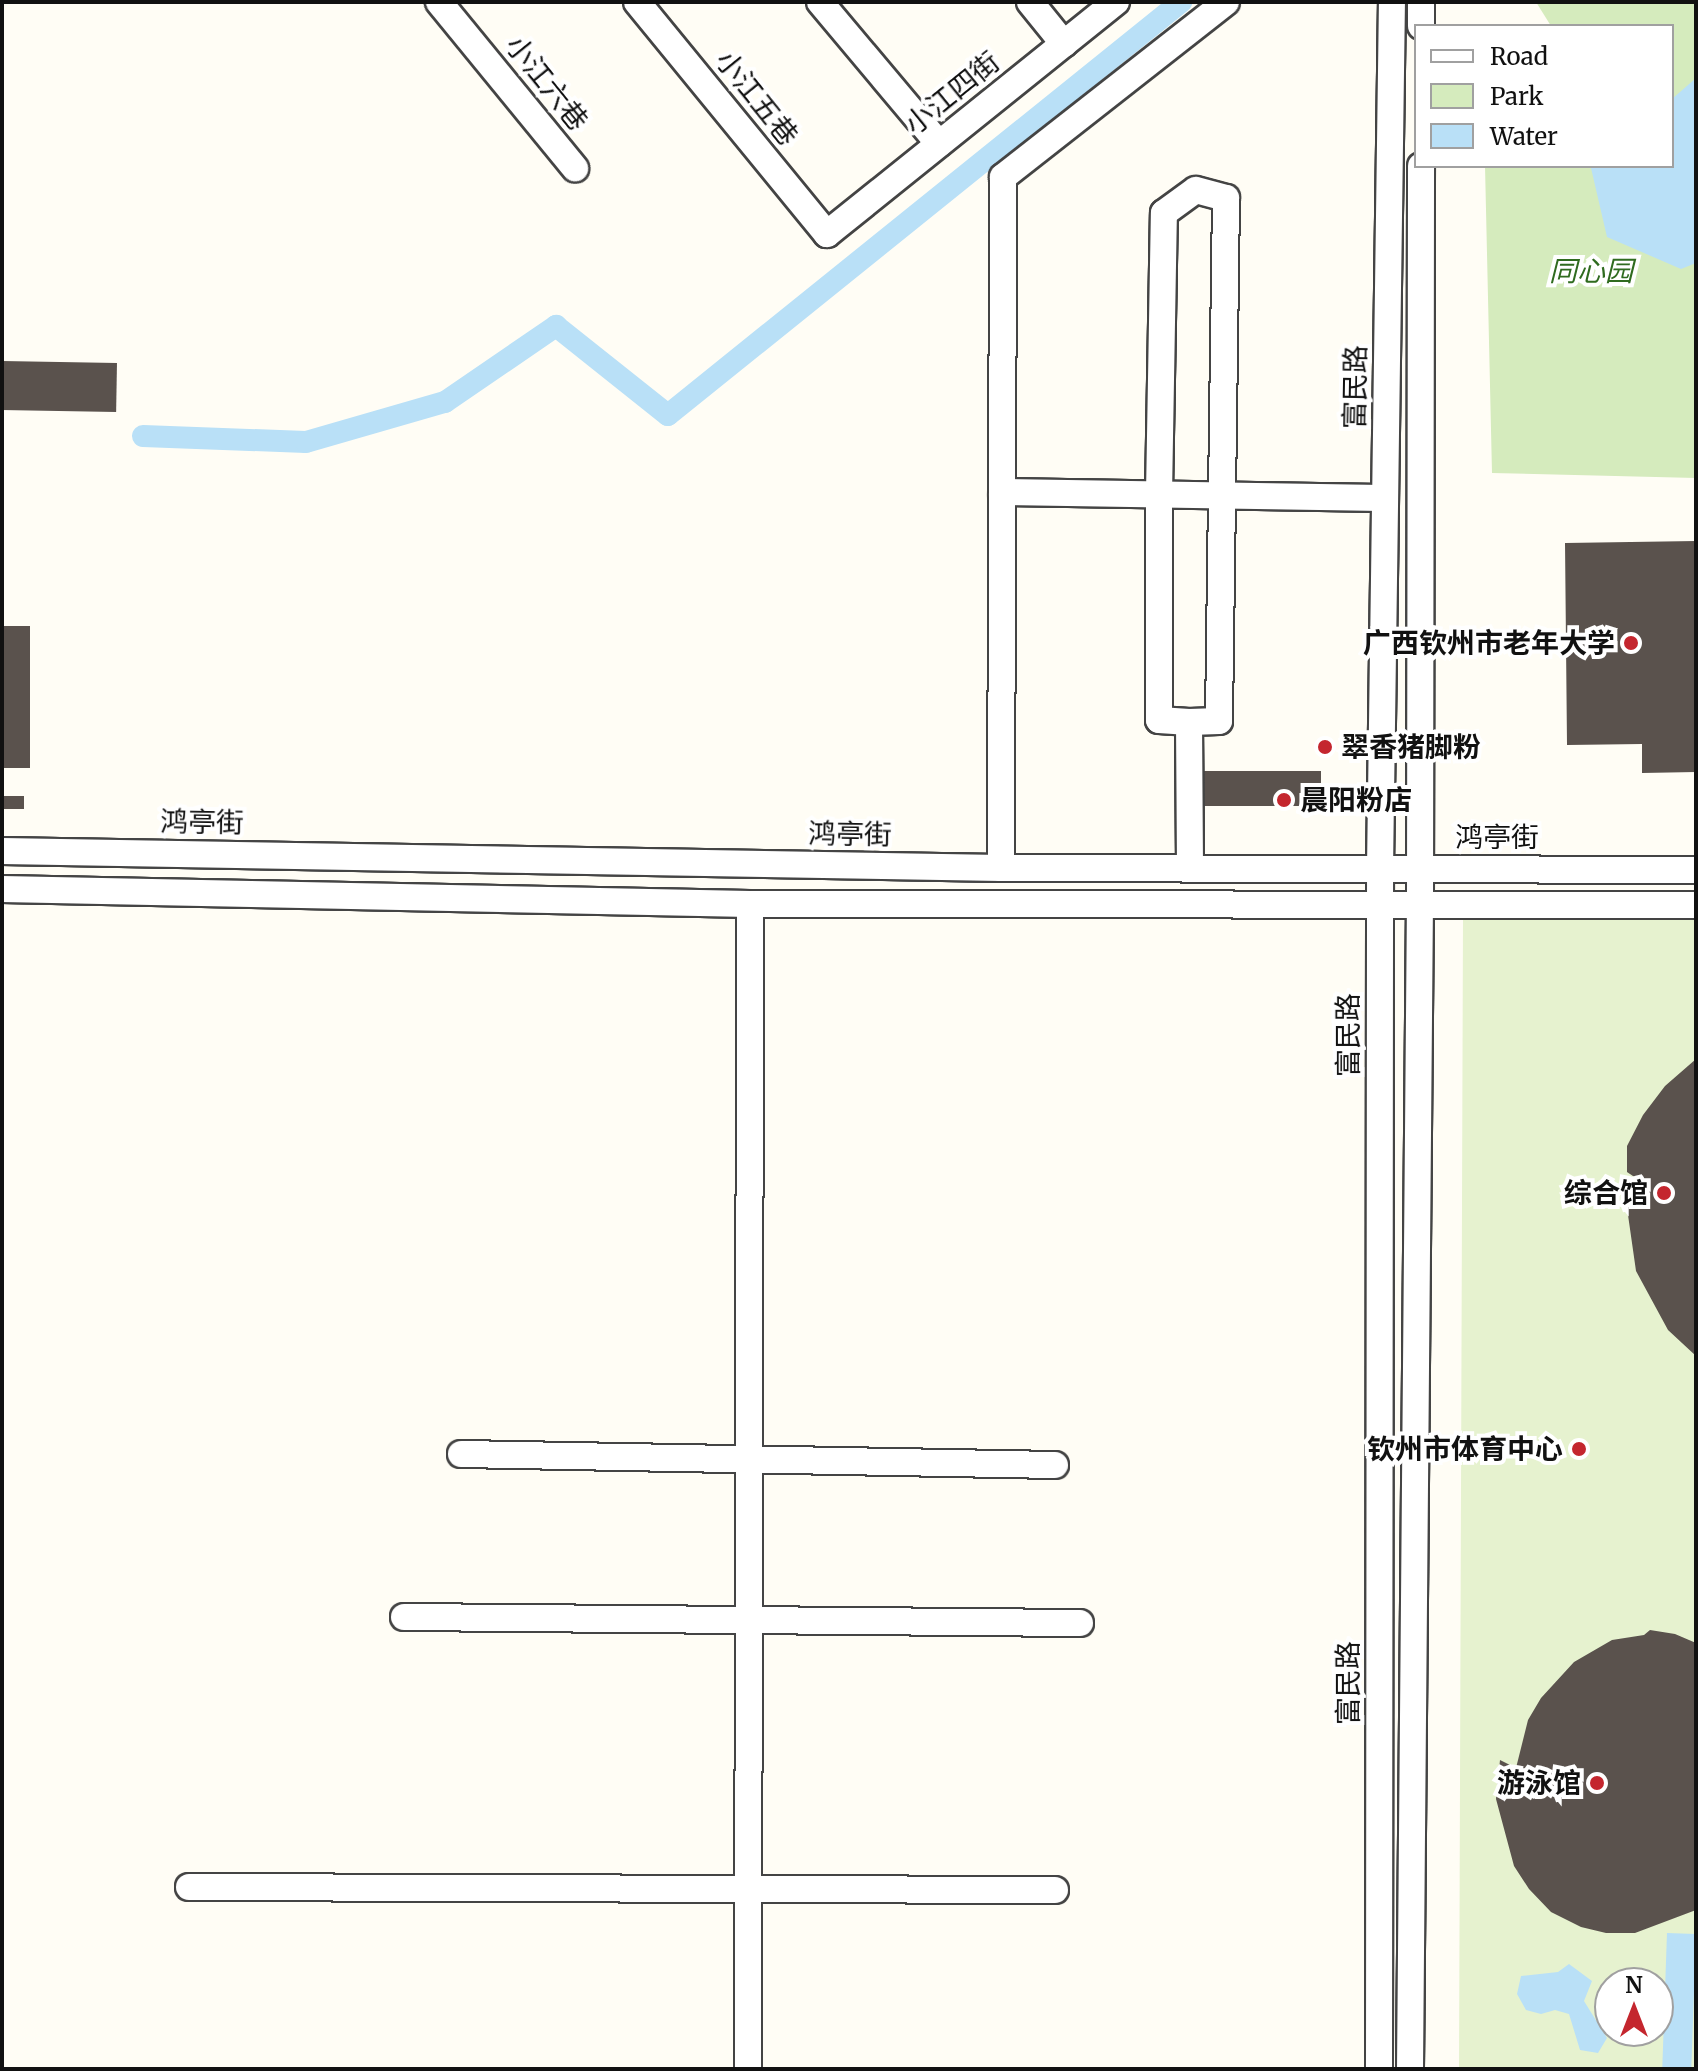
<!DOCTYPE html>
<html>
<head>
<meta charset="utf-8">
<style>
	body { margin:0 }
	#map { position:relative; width:1698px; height:2071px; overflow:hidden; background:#fffdf5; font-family:Merriweather,"Noto Sans SC",serif }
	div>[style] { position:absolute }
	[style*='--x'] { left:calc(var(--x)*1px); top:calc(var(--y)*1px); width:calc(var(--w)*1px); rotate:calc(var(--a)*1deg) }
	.green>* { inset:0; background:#d5ebbd }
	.pitch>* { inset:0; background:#e6f2cf }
	.water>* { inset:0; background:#b9e0f7; transform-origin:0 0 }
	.canal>* { height:22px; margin:-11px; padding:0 11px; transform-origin:11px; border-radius:11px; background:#b9e0f7 }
	.building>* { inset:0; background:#5a524d; transform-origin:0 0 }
	.roads { filter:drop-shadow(2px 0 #444) drop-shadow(-2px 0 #444) drop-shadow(0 2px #444) drop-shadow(0 -2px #444) }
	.minor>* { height:26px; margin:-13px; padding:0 13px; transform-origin:13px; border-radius:13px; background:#fff }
	.dots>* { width:22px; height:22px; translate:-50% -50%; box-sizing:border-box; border:4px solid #fff; border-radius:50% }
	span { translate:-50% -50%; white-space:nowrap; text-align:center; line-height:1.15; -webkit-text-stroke:8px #fff; paint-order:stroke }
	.street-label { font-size:28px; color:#111 }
	.park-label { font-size:28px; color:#2f6b1f; font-style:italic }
	.poi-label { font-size:28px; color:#111; font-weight:700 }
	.right { translate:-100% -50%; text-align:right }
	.left { translate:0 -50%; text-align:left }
	.frame { position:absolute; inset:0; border:4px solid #111; pointer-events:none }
	.legend { position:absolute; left:1414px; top:24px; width:260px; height:144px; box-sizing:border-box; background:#fff; border:2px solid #a0a0a0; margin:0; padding:10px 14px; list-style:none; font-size:24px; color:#111 }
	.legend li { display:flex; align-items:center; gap:16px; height:40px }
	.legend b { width:40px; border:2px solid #a0a0a0 }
	.north { position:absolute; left:1594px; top:1967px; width:80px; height:80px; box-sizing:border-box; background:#fff; border:2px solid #a0a0a0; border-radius:50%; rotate:0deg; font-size:22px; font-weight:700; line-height:32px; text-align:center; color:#111 }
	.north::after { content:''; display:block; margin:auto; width:28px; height:36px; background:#c4262e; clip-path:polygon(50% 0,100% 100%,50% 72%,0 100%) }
</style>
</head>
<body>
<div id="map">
	<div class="green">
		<div style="clip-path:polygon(1536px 2px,1696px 2px,1696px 478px,1492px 473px,1485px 166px,1672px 166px,1672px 26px,1551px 26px)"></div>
	</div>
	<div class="pitch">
		<div style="clip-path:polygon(evenodd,1463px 915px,1696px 916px,1696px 2069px,1459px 2069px,1463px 915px,1610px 1983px,1658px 1983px,1658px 2031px,1610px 2031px,1610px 1983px)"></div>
	</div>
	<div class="water">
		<div style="clip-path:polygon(1696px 78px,1696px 263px,1681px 269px,1607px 237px,1591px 168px,1672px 166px,1672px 99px)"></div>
		<div style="left:1667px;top:1933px;width:29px;height:136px;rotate:2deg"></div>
		<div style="clip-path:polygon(1569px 1964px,1592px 1981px,1584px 2001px,1607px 2038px,1598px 2053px,1580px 2050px,1569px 2014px,1555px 2010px,1541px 2014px,1526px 2010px,1517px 1994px,1521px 1976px,1558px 1972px)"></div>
	</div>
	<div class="canal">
		<div style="--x:143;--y:436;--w:163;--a:2.1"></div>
		<div style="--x:306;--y:442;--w:145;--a:-16.1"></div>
		<div style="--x:445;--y:402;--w:135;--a:-34.4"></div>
		<div style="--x:556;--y:326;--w:143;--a:38.5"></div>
		<div style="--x:668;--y:415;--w:659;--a:-38.84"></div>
	</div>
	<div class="building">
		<div style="left:2px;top:361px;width:115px;height:49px;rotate:1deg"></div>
		<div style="clip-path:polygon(1696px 541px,1696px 772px,1642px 773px,1642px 744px,1567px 745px,1565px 543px)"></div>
		<div style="left:2px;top:626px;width:28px;height:142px"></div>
		<div style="left:1198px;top:771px;width:123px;height:35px"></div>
		<div style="left:2px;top:796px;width:22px;height:13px"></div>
		<div style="clip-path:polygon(1696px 1059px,1696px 1356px,1668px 1330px,1636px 1271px,1627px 1208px,1636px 1178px,1627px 1172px,1627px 1146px,1643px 1115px,1665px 1086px)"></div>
		<div style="clip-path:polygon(1650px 1630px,1675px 1634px,1696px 1643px,1696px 1910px,1635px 1933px,1606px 1933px,1581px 1927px,1551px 1912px,1529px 1889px,1514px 1866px,1496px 1799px,1500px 1760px,1516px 1768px,1528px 1720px,1541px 1698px,1574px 1662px,1612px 1640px,1644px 1635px)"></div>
	</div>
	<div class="roads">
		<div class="minor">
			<div style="--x:439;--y:2;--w:215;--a:50.7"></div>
			<div style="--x:637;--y:2;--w:300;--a:50.7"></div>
			<div style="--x:827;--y:234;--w:371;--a:-38.8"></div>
			<div style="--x:820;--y:2;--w:185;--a:50"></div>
			<div style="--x:1030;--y:2;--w:54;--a:51"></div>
			<div style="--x:1421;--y:26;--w:24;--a:-90"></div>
			<div style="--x:1002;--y:492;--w:383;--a:0.9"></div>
			<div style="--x:1189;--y:722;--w:30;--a:-176"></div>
			<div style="--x:1159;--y:720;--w:226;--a:-90"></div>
			<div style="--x:1159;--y:494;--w:281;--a:-89"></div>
			<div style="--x:1164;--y:213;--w:39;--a:-36"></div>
			<div style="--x:1196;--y:190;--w:31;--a:15"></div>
			<div style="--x:1226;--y:198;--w:523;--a:90.77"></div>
			<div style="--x:1219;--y:721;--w:30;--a:178"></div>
			<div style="--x:1189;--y:722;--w:147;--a:89.6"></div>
			<div style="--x:2;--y:851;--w:999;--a:0.97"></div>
			<div style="--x:1001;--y:868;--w:695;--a:0.16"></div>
			<div style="--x:1001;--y:868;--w:691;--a:-89.83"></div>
			<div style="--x:1003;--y:177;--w:283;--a:-38.1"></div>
			<div style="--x:2;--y:889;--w:748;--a:1.15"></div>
			<div style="--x:750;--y:904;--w:946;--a:0.06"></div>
			<div style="--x:461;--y:1454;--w:594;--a:1.06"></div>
			<div style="--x:404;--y:1617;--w:676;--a:0.51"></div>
			<div style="--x:189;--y:1887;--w:866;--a:0.2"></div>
			<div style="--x:748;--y:2069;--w:1165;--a:-89.9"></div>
			<div style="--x:1379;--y:2069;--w:1200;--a:-89.95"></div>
			<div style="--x:1380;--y:869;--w:867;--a:-89.21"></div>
			<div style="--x:1410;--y:2069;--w:1165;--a:-89.51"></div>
			<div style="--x:1420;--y:904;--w:738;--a:-89.92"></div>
		</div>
	</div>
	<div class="dots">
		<div style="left:1631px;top:643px;background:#c4262e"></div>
		<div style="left:1325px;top:747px;background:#c4262e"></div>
		<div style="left:1284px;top:800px;background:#c4262e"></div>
		<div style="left:1664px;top:1193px;background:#c4262e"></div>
		<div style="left:1579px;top:1449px;background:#c4262e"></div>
		<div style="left:1597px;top:1783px;background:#c4262e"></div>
	</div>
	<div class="street-label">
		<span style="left:547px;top:83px;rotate:51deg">小江六巷</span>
		<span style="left:952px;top:93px;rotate:-39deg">小江四街</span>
		<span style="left:757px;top:98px;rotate:51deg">小江五巷</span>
		<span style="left:1355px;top:387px;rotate:-89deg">富民路</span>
		<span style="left:202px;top:822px;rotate:1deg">鸿亭街</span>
		<span style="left:850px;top:834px;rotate:1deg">鸿亭街</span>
		<span style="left:1497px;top:837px">鸿亭街</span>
		<span style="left:1348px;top:1035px;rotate:-90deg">富民路</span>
		<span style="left:1348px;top:1683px;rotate:-90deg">富民路</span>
	</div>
	<div class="park-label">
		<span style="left:1591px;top:271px">同心园</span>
	</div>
	<div class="poi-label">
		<span class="right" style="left:1615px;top:643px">广西钦州市老年大学</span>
		<span class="left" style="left:1341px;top:747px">翠香猪脚粉</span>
		<span class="left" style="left:1300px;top:800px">晨阳粉店</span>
		<span class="right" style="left:1648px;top:1193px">综合馆</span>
		<span class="right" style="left:1563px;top:1449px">钦州市体育中心</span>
		<span class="right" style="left:1581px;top:1783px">游泳馆</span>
	</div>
	<div class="frame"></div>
	<ul class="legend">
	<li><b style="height:10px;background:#fff"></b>Road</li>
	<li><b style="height:22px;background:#d5ebbd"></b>Park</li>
	<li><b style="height:22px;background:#b9e0f7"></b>Water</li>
	</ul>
	<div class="north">N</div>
</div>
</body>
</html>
